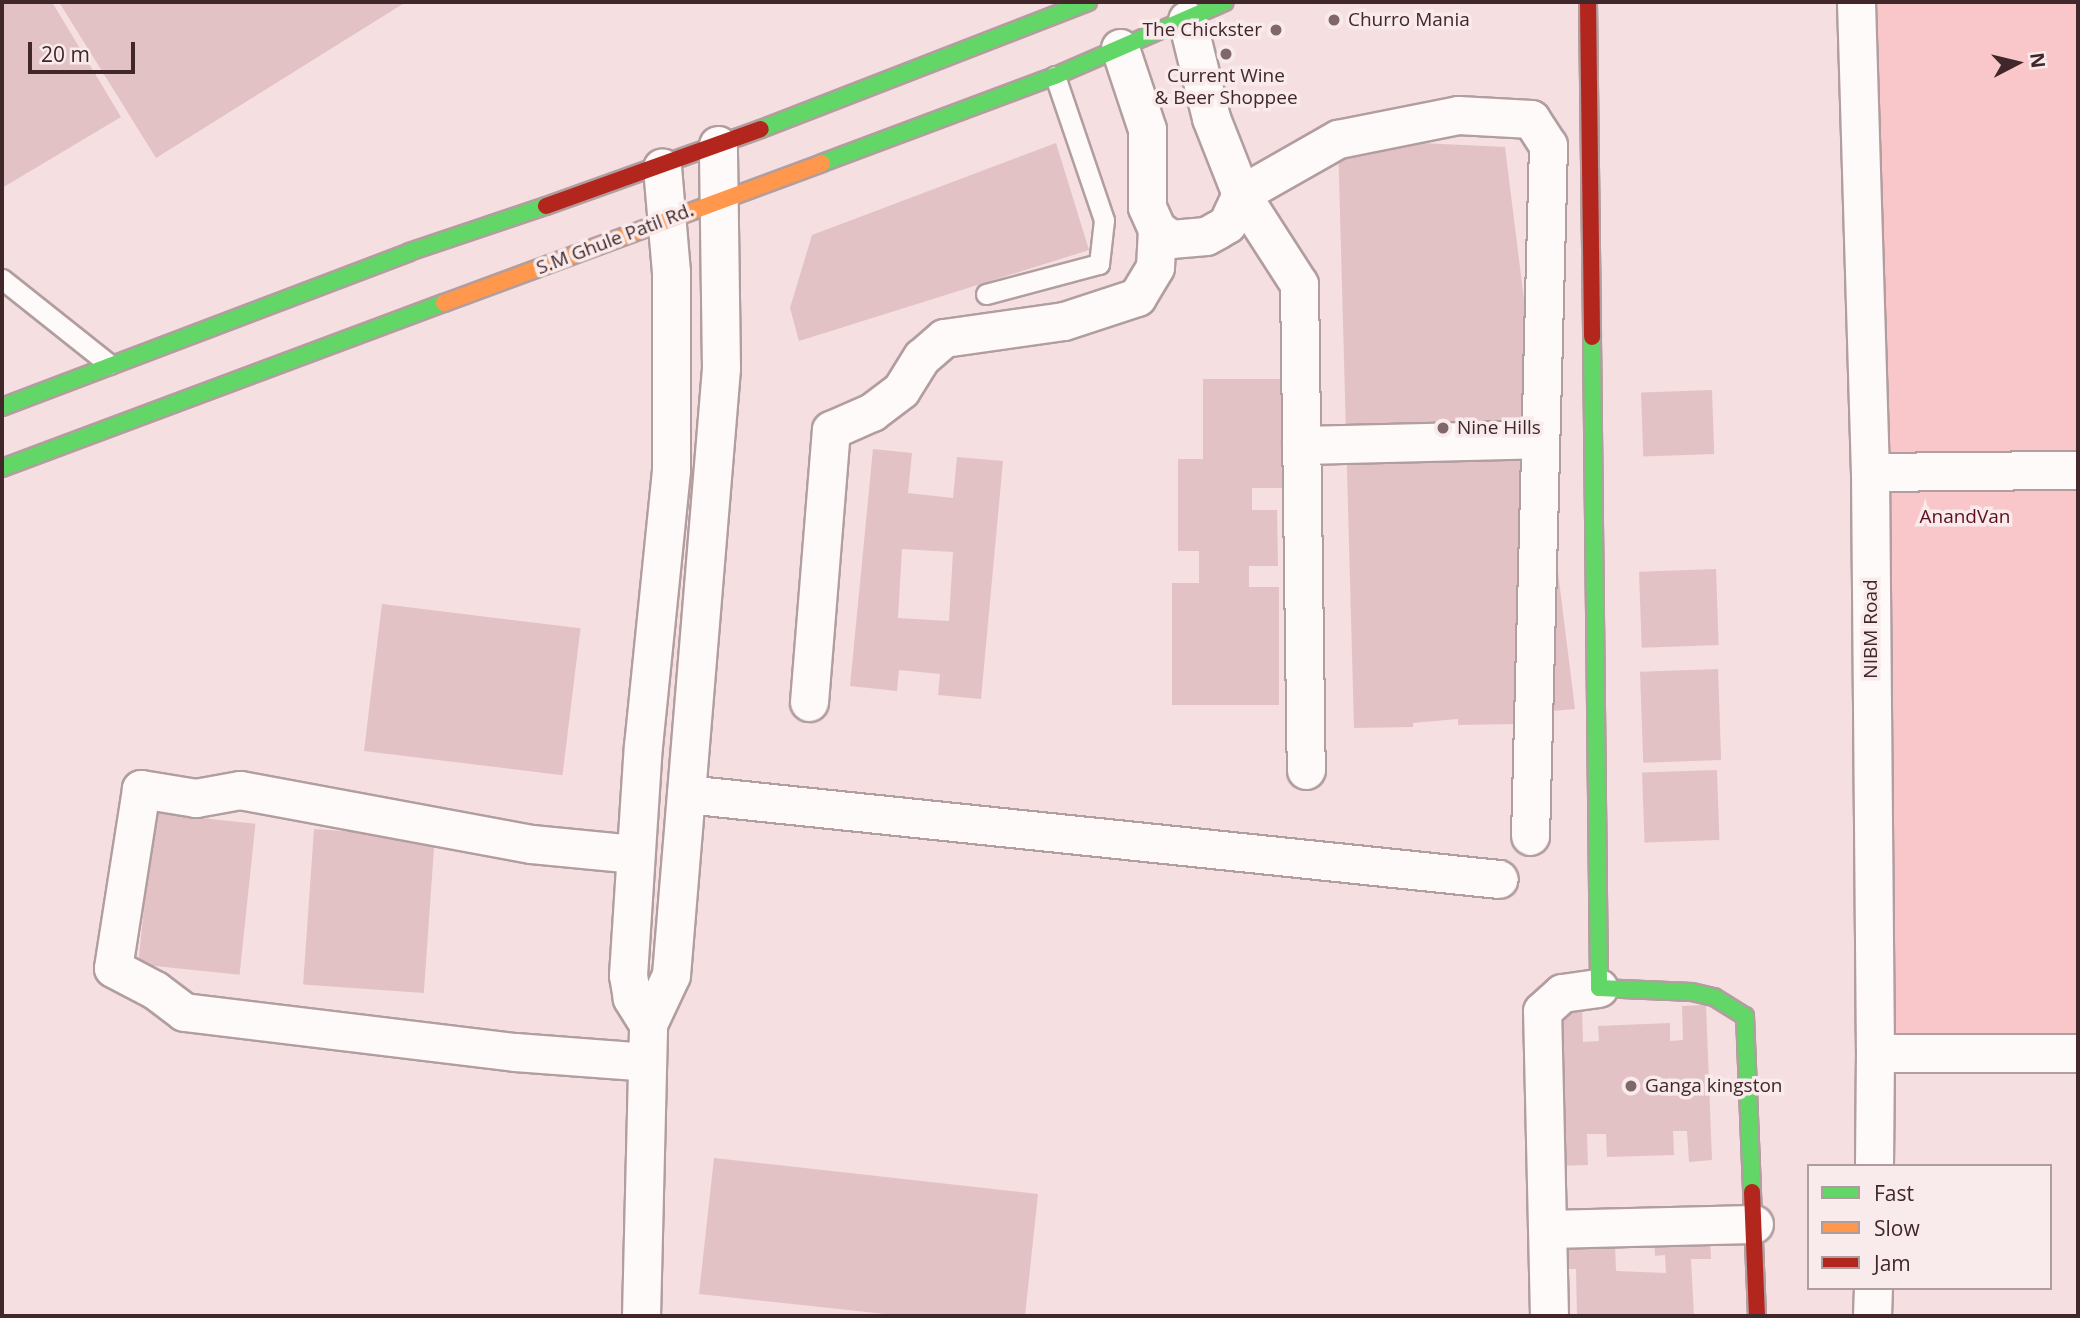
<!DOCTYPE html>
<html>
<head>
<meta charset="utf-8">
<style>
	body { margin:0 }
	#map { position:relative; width:2080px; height:1318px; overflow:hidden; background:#f5dfe0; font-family:"Open Sans",sans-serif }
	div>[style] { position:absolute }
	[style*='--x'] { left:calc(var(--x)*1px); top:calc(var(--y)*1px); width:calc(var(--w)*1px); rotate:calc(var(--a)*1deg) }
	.green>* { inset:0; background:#f9c6c9; transform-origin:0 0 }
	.building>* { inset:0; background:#e3c2c5; transform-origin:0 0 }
	.roads { filter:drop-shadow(2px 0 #b29d9f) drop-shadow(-2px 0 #b29d9f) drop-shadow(0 2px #b29d9f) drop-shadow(0 -2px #b29d9f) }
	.lane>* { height:19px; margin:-9.5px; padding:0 9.5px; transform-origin:9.5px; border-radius:9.5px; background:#fefafa }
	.street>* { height:37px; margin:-18.5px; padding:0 18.5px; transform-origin:18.5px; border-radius:18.5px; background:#fefafa }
	.fast>* { height:16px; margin:-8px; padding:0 8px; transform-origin:8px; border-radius:8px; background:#63d668 }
	.slow>* { height:16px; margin:-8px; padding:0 8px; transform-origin:8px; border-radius:8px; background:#ff974d }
	.jam>* { height:16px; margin:-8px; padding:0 8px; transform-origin:8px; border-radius:8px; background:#b3261e }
	.dots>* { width:19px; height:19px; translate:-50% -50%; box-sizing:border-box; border:4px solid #f9eaeb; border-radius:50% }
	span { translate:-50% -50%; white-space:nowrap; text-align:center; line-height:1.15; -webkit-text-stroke:7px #f9eaeb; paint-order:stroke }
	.poi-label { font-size:19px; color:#41272a }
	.left { translate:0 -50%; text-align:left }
	.right { translate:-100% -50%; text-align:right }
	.street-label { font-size:19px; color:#41272a }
	.park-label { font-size:19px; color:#5d0f20 }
	.frame { position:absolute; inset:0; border:4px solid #41272a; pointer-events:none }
	.legend { position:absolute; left:1807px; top:1164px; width:245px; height:126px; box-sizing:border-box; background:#f9eaeb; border:2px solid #af9c9e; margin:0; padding:9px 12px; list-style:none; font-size:21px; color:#41272a }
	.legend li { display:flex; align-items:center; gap:14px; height:35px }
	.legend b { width:35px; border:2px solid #af9c9e }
	.north { position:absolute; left:1982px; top:28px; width:70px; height:70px; -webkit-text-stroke:5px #f9eaeb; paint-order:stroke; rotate:83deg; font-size:19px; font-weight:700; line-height:28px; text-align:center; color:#41272a }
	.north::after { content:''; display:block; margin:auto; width:24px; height:32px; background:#41272a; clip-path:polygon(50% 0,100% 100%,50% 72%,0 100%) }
	.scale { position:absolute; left:28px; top:42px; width:107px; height:32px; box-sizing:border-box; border:4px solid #41272a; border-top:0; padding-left:9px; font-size:21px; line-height:24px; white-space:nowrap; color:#41272a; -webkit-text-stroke:5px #f9eaeb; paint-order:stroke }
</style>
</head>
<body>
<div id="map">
	<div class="green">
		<div style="left:1854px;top:2px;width:224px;height:1031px"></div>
	</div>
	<div class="building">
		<div style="clip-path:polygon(2px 2px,52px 2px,121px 117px,2px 188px)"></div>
		<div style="clip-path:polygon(59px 2px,406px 2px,156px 158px)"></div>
		<div style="clip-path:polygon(1338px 139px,1505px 147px,1575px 709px,1516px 714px,1516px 724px,1458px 725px,1458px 719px,1413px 723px,1413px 727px,1354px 728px)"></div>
		<div style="clip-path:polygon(1056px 143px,1089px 250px,799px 341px,790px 308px,812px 235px)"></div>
		<div style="clip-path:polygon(1203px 379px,1289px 379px,1290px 488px,1252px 488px,1252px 510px,1277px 510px,1278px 566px,1249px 566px,1249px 587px,1279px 587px,1279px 705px,1172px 705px,1172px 583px,1199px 583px,1199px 551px,1178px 551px,1178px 459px,1203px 459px)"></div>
		<div style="left:1712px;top:390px;width:64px;height:71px;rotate:88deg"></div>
		<div style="clip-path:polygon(evenodd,873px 449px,912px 453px,908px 493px,953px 498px,957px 457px,1003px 461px,981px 699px,938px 695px,940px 674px,899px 670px,897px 691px,850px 686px,873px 449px,902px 549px,953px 552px,949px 621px,898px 618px,902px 549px)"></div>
		<div style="left:1716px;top:569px;width:76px;height:77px;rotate:88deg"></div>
		<div style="left:382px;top:604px;width:200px;height:148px;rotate:7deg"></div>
		<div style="left:1718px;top:669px;width:91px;height:78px;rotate:88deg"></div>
		<div style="left:1717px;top:770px;width:70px;height:75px;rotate:88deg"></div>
		<div style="left:154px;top:813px;width:102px;height:152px;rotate:6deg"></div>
		<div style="left:314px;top:829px;width:121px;height:156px;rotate:4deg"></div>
		<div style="clip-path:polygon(1706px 1005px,1712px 1160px,1689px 1162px,1687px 1131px,1673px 1131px,1674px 1155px,1607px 1157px,1606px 1134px,1587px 1134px,1588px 1165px,1556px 1166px,1550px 1011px,1582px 1010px,1583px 1042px,1599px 1041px,1598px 1026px,1670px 1023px,1670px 1041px,1683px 1040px,1682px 1006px)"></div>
		<div style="clip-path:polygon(714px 1158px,1038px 1194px,1025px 1316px,904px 1316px,699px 1294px)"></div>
		<div style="clip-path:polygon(1710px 1236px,1711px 1259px,1691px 1259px,1694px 1316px,1577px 1316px,1576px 1269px,1558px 1269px,1557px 1246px,1615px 1244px,1616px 1271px,1666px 1273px,1665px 1255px,1655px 1256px,1654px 1237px)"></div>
	</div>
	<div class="roads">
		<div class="lane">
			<div style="--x:2;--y:279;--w:137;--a:38.5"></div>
			<div style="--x:986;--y:294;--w:117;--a:-14.9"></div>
			<div style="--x:1099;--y:264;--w:44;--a:-83.5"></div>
			<div style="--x:1104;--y:220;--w:152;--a:-108.8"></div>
		</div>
		<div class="street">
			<div style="--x:1856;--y:2;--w:470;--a:88.3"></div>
			<div style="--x:1870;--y:472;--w:581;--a:89.51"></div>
			<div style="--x:1875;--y:1053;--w:203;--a:0"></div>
			<div style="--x:1187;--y:20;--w:101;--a:76.2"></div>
			<div style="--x:1211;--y:118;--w:82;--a:68.5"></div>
			<div style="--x:1241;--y:194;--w:107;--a:57.2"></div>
			<div style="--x:1299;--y:284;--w:486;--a:89.2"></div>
			<div style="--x:1120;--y:48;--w:85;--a:71.6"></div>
			<div style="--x:1147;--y:129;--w:78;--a:90"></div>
			<div style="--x:1147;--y:207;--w:24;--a:66"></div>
			<div style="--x:1157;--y:229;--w:17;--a:36"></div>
			<div style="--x:1171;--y:239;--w:35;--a:-5"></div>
			<div style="--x:1206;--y:236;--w:13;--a:-29"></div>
			<div style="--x:1217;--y:230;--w:12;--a:-31"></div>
			<div style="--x:1227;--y:224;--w:33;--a:-65"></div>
			<div style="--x:1241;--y:194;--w:112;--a:-29.6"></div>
			<div style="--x:1338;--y:139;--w:122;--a:-11.3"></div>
			<div style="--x:1458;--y:115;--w:73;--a:3.1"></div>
			<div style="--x:1531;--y:119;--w:31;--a:57"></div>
			<div style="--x:1548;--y:145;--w:691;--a:91.49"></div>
			<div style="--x:1301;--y:445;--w:239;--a:-1.4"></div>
			<div style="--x:1870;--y:472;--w:208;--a:-0.6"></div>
			<div style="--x:809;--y:702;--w:273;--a:-85.4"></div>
			<div style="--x:831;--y:430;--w:45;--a:-23.7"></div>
			<div style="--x:872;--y:412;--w:36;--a:-37"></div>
			<div style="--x:901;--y:390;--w:39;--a:-58"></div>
			<div style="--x:922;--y:357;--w:29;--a:-41"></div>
			<div style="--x:944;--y:338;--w:121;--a:-8.1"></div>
			<div style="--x:1064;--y:321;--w:77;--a:-18.2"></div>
			<div style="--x:1137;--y:297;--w:35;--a:-59"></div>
			<div style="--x:1155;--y:267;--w:38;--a:-87"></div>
			<div style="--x:686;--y:794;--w:817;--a:5.97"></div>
			<div style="--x:635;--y:854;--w:104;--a:-174.5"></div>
			<div style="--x:531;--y:844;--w:296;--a:-169.5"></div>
			<div style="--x:240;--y:790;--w:45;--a:169.7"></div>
			<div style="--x:196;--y:798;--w:56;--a:-170.7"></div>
			<div style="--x:141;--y:789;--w:181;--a:98.9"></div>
			<div style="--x:113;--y:968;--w:47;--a:27.6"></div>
			<div style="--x:155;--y:990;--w:36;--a:37"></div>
			<div style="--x:184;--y:1012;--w:333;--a:6.9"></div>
			<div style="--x:515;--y:1052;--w:132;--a:4.3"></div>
			<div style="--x:648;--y:1024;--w:31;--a:-122"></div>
			<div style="--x:632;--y:998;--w:23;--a:-100"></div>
			<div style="--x:628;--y:975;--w:229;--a:-86.3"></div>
			<div style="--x:643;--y:746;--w:277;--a:-84.2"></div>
			<div style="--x:671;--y:470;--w:198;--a:-90"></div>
			<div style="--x:671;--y:272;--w:105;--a:-94.9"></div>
			<div style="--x:1874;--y:1166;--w:113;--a:-89.5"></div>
			<div style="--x:1547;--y:1229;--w:207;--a:-1.4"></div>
			<div style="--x:641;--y:1316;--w:292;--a:-88.6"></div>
			<div style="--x:648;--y:1024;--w:54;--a:-64.9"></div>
			<div style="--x:671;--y:975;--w:609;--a:-85.29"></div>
			<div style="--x:721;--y:368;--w:223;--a:-90.8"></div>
			<div style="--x:1549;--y:1316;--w:305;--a:-91.3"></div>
			<div style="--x:1542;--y:1011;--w:27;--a:-42"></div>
			<div style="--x:1562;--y:993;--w:37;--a:-8"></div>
			<div style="--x:1872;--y:1316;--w:28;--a:-88"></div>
		</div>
		<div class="fast">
			<div style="--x:761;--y:129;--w:351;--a:-21.2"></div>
			<div style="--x:822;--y:163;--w:249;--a:-20.5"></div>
			<div style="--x:1055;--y:76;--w:185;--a:-23.5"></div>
			<div style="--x:1592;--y:337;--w:651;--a:89.38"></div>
			<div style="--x:1599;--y:988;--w:93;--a:2.5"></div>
			<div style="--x:1692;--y:992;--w:23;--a:13"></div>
			<div style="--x:1714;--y:997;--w:36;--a:32"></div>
			<div style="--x:1745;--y:1016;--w:176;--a:87.7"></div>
			<div style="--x:2;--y:407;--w:436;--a:-20.8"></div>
			<div style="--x:409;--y:252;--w:145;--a:-18.6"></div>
			<div style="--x:2;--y:468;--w:472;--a:-20.5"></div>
		</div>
		<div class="slow">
			<div style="--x:444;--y:303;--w:403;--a:-20.3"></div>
		</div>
		<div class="jam">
			<div style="--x:1588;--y:2;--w:335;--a:89.3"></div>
			<div style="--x:546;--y:206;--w:228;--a:-19.7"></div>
			<div style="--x:1752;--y:1192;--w:124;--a:87.7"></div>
		</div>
	</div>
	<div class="dots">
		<div style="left:1334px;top:20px;background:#80676a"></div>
		<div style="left:1276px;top:30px;background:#80676a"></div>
		<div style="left:1226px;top:54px;background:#80676a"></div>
		<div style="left:1443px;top:428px;background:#80676a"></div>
		<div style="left:1631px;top:1086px;background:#80676a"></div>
	</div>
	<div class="poi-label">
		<span class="left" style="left:1348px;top:20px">Churro Mania</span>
		<span class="right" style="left:1262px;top:30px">The Chickster</span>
		<span style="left:1226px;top:87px">Current Wine<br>&amp; Beer Shoppee</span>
		<span class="left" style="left:1457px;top:428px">Nine Hills</span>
		<span class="left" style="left:1645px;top:1086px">Ganga kingston</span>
	</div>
	<div class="street-label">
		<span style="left:615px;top:239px;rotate:-21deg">S.M Ghule Patil Rd.</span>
		<span style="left:1871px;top:629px;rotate:-90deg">NIBM Road</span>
	</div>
	<div class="park-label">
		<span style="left:1965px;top:517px">AnandVan</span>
	</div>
	<div class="frame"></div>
	<ul class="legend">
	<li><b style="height:9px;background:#63d668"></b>Fast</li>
	<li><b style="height:9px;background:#ff974d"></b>Slow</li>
	<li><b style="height:9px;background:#b3261e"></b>Jam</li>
	</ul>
	<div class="north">N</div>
	<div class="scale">20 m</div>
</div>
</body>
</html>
